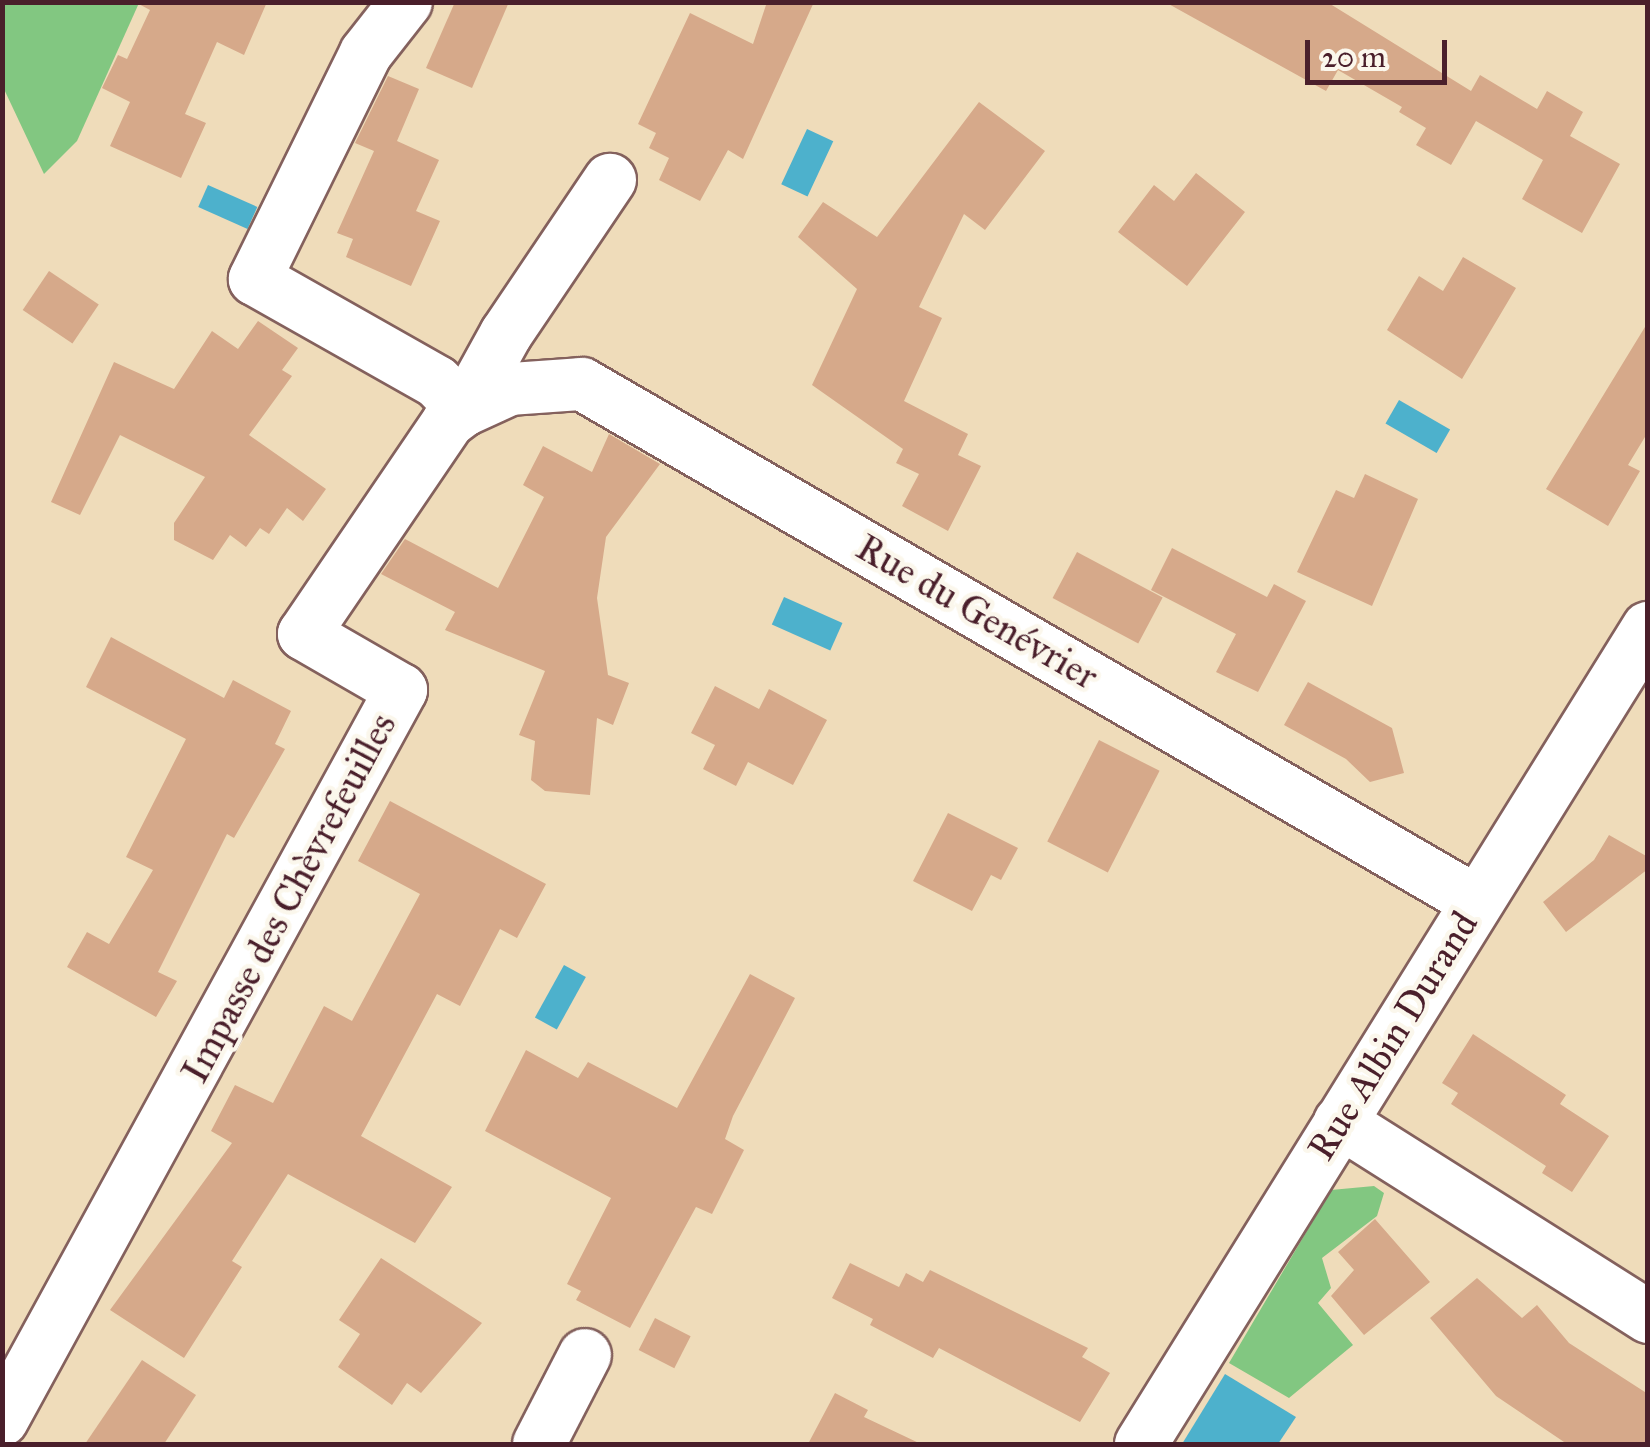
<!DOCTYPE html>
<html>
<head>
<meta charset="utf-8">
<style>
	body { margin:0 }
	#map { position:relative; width:1650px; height:1447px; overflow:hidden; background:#efdcba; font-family:"IM FELL Great Primer",serif }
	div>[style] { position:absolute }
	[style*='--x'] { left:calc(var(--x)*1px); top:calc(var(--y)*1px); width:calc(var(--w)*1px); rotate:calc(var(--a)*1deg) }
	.green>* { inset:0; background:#82c781 }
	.water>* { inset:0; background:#4db1cc; transform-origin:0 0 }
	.building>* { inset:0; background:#d6a98a; transform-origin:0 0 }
	.roads { filter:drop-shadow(2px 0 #84615d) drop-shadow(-2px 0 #84615d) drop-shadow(0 2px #84615d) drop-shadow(0 -2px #84615d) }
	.minor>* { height:52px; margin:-26px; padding:0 26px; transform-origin:26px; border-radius:26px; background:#fff }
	span { translate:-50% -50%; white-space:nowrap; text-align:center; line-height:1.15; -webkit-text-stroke:9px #fbf7ec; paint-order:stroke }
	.street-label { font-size:38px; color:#4a1f2b }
	.frame { position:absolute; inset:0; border:5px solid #4a1f2b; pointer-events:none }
	.scale { position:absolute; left:1305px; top:40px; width:142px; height:45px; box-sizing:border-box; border:5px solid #4a1f2b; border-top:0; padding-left:12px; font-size:30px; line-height:35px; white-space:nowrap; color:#4a1f2b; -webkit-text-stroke:8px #fbf7ec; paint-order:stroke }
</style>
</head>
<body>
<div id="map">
	<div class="green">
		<div style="clip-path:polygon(3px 3px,139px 3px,77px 141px,44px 174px,3px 87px)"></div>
		<div style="clip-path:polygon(1374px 1186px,1384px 1193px,1377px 1216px,1322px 1258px,1331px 1288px,1318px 1303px,1353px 1345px,1289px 1398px,1229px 1363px,1331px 1190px)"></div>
	</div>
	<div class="water">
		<div style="left:807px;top:129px;width:29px;height:61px;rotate:25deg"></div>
		<div style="left:208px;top:185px;width:54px;height:24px;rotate:24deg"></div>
		<div style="left:1399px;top:400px;width:59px;height:27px;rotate:30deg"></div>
		<div style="left:784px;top:597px;width:64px;height:30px;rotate:24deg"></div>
		<div style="left:564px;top:965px;width:25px;height:60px;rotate:29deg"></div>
		<div style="clip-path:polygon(1225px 1374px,1296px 1417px,1278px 1444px,1182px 1444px)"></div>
	</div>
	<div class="building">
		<div style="clip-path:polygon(135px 2px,267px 2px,244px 55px,217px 42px,185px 114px,206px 123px,181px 178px,110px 146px,130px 102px,102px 88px,118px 55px,127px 59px,150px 10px)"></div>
		<div style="clip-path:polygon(455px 2px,509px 2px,472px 88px,426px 68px)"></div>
		<div style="clip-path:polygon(767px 2px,814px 2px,743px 159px,728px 150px,700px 201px,659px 180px,669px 158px,649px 148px,656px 133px,638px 124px,690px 13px,753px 44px)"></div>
		<div style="clip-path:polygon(1165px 2px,1327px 2px,1471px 91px,1480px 75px,1537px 109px,1547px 91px,1583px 112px,1570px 136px,1620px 164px,1582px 233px,1522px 199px,1543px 160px,1476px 121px,1451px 165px,1416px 145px,1426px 128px,1399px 112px,1402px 107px,1338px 70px,1326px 91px)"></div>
		<div style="clip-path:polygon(388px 76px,419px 89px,397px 141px,439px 160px,416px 211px,440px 221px,411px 286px,346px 257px,353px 239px,337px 233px,374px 151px,355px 143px)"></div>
		<div style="clip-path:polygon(979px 102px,1045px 151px,985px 230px,964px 214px,919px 307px,942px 318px,904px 401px,968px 434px,958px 455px,981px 466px,948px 531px,902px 506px,919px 474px,896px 463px,903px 449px,812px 385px,857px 289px,798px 237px,823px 202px,877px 237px)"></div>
		<div style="clip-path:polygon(1196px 173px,1245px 212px,1187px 286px,1118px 232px,1154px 185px,1174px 201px)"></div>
		<div style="clip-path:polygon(1463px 257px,1516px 288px,1462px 379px,1387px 330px,1419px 276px,1443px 291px)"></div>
		<div style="left:49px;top:271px;width:60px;height:47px;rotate:34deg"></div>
		<div style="clip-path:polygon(258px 321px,298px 348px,282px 370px,292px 376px,249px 435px,326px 489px,303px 521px,287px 508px,269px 534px,260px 528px,246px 547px,230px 535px,213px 560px,174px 540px,174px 523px,205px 477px,120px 435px,80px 515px,51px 502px,114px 362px,174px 389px,212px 331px,238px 349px)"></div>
		<div style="clip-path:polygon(1648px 322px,1648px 432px,1628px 465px,1640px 471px,1608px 526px,1546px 489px)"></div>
		<div style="clip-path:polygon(609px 434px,660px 464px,606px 537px,597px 598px,608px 675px,629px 683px,613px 725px,597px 718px,590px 795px,545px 791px,531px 780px,535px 741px,519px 735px,545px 671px,445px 630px,455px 612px,381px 574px,405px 539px,498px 588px,544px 497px,523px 485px,543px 446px,592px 472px)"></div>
		<div style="clip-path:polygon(1365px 474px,1418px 499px,1372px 606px,1297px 572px,1336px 490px,1354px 498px)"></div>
		<div style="clip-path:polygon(1172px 548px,1267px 597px,1274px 584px,1306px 601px,1258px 692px,1216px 672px,1236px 634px,1151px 590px)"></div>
		<div style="left:1077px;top:552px;width:97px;height:52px;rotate:28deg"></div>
		<div style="clip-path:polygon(111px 637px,224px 698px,233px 680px,291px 711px,275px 744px,285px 749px,234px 838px,227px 834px,158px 972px,177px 981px,156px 1017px,67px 967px,87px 932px,109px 944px,153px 870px,126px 857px,186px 739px,86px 687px)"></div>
		<div style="clip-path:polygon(1308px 682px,1392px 728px,1404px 773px,1370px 782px,1346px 759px,1284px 725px)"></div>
		<div style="clip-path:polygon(715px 686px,759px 709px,769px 689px,827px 720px,793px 785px,748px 762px,736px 786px,703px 769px,715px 745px,691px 733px)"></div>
		<div style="left:1099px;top:740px;width:68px;height:114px;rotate:27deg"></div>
		<div style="clip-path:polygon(390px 801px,546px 884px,517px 938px,500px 929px,460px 1006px,437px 994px,361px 1136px,452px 1187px,415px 1243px,288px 1174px,232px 1261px,242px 1267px,184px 1358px,110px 1310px,232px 1143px,211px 1131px,235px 1085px,273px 1103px,324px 1006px,352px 1021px,420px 894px,358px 861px)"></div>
		<div style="clip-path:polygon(948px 813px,1018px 848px,1001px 880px,991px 875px,972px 911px,913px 881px)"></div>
		<div style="clip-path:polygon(1609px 835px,1648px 857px,1648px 869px,1566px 932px,1543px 902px,1594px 860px)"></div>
		<div style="clip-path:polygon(750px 974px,795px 998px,733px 1116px,725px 1139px,744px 1150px,712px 1214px,696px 1207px,630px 1328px,576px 1300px,581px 1291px,567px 1284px,611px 1198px,485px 1131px,526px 1050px,578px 1078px,588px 1062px,677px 1108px)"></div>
		<div style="clip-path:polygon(1473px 1034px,1566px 1095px,1560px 1104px,1609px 1136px,1572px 1192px,1542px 1173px,1546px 1166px,1451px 1104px,1458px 1093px,1442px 1083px)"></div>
		<div style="clip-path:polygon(1375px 1219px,1430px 1282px,1364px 1335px,1331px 1296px,1354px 1270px,1338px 1252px)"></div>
		<div style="clip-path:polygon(381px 1258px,482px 1323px,421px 1393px,407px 1383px,392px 1405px,338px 1367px,360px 1334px,339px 1320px)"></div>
		<div style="clip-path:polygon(850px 1263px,899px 1287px,906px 1273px,923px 1282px,930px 1270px,1088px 1348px,1082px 1357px,1110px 1373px,1080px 1422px,939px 1348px,933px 1358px,870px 1325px,873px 1319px,832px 1298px)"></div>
		<div style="clip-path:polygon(1477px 1278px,1522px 1318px,1537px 1305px,1569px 1343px,1648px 1394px,1648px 1444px,1567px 1444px,1496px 1396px,1430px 1318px)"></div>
		<div style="left:655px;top:1318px;width:40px;height:36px;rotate:27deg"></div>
		<div style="clip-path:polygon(142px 1360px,196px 1395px,164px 1444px,85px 1444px)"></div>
		<div style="clip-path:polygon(835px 1393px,868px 1410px,864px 1417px,921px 1444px,808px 1444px)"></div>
	</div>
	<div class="roads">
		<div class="minor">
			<div style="--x:406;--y:2;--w:65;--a:128.1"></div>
			<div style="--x:366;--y:53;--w:252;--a:116.2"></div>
			<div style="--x:255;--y:279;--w:209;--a:29.5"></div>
			<div style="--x:437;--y:382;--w:39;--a:46"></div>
			<div style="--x:464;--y:410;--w:51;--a:-24.5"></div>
			<div style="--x:510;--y:389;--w:72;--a:-4"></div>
			<div style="--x:582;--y:384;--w:1034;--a:30.06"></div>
			<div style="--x:1340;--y:1122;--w:365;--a:32.3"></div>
			<div style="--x:2;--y:1420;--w:832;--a:-61.34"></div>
			<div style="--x:401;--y:690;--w:112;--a:-150"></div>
			<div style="--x:304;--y:634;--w:256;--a:-55.8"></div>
			<div style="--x:448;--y:422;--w:20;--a:-37"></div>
			<div style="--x:464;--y:410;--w:87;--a:-61.1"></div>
			<div style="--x:506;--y:334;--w:186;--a:-56"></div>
			<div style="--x:539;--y:1444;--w:100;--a:-62.7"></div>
			<div style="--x:1141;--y:1444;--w:961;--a:-58.15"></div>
		</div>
	</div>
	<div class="street-label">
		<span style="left:977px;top:612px;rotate:30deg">Rue du Genévrier</span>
		<span style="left:289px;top:898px;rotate:-62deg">Impasse des Chèvrefeuilles</span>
		<span style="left:1393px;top:1036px;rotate:-58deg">Rue Albin Durand</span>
	</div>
	<div class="frame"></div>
	<div class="scale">20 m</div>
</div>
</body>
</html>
